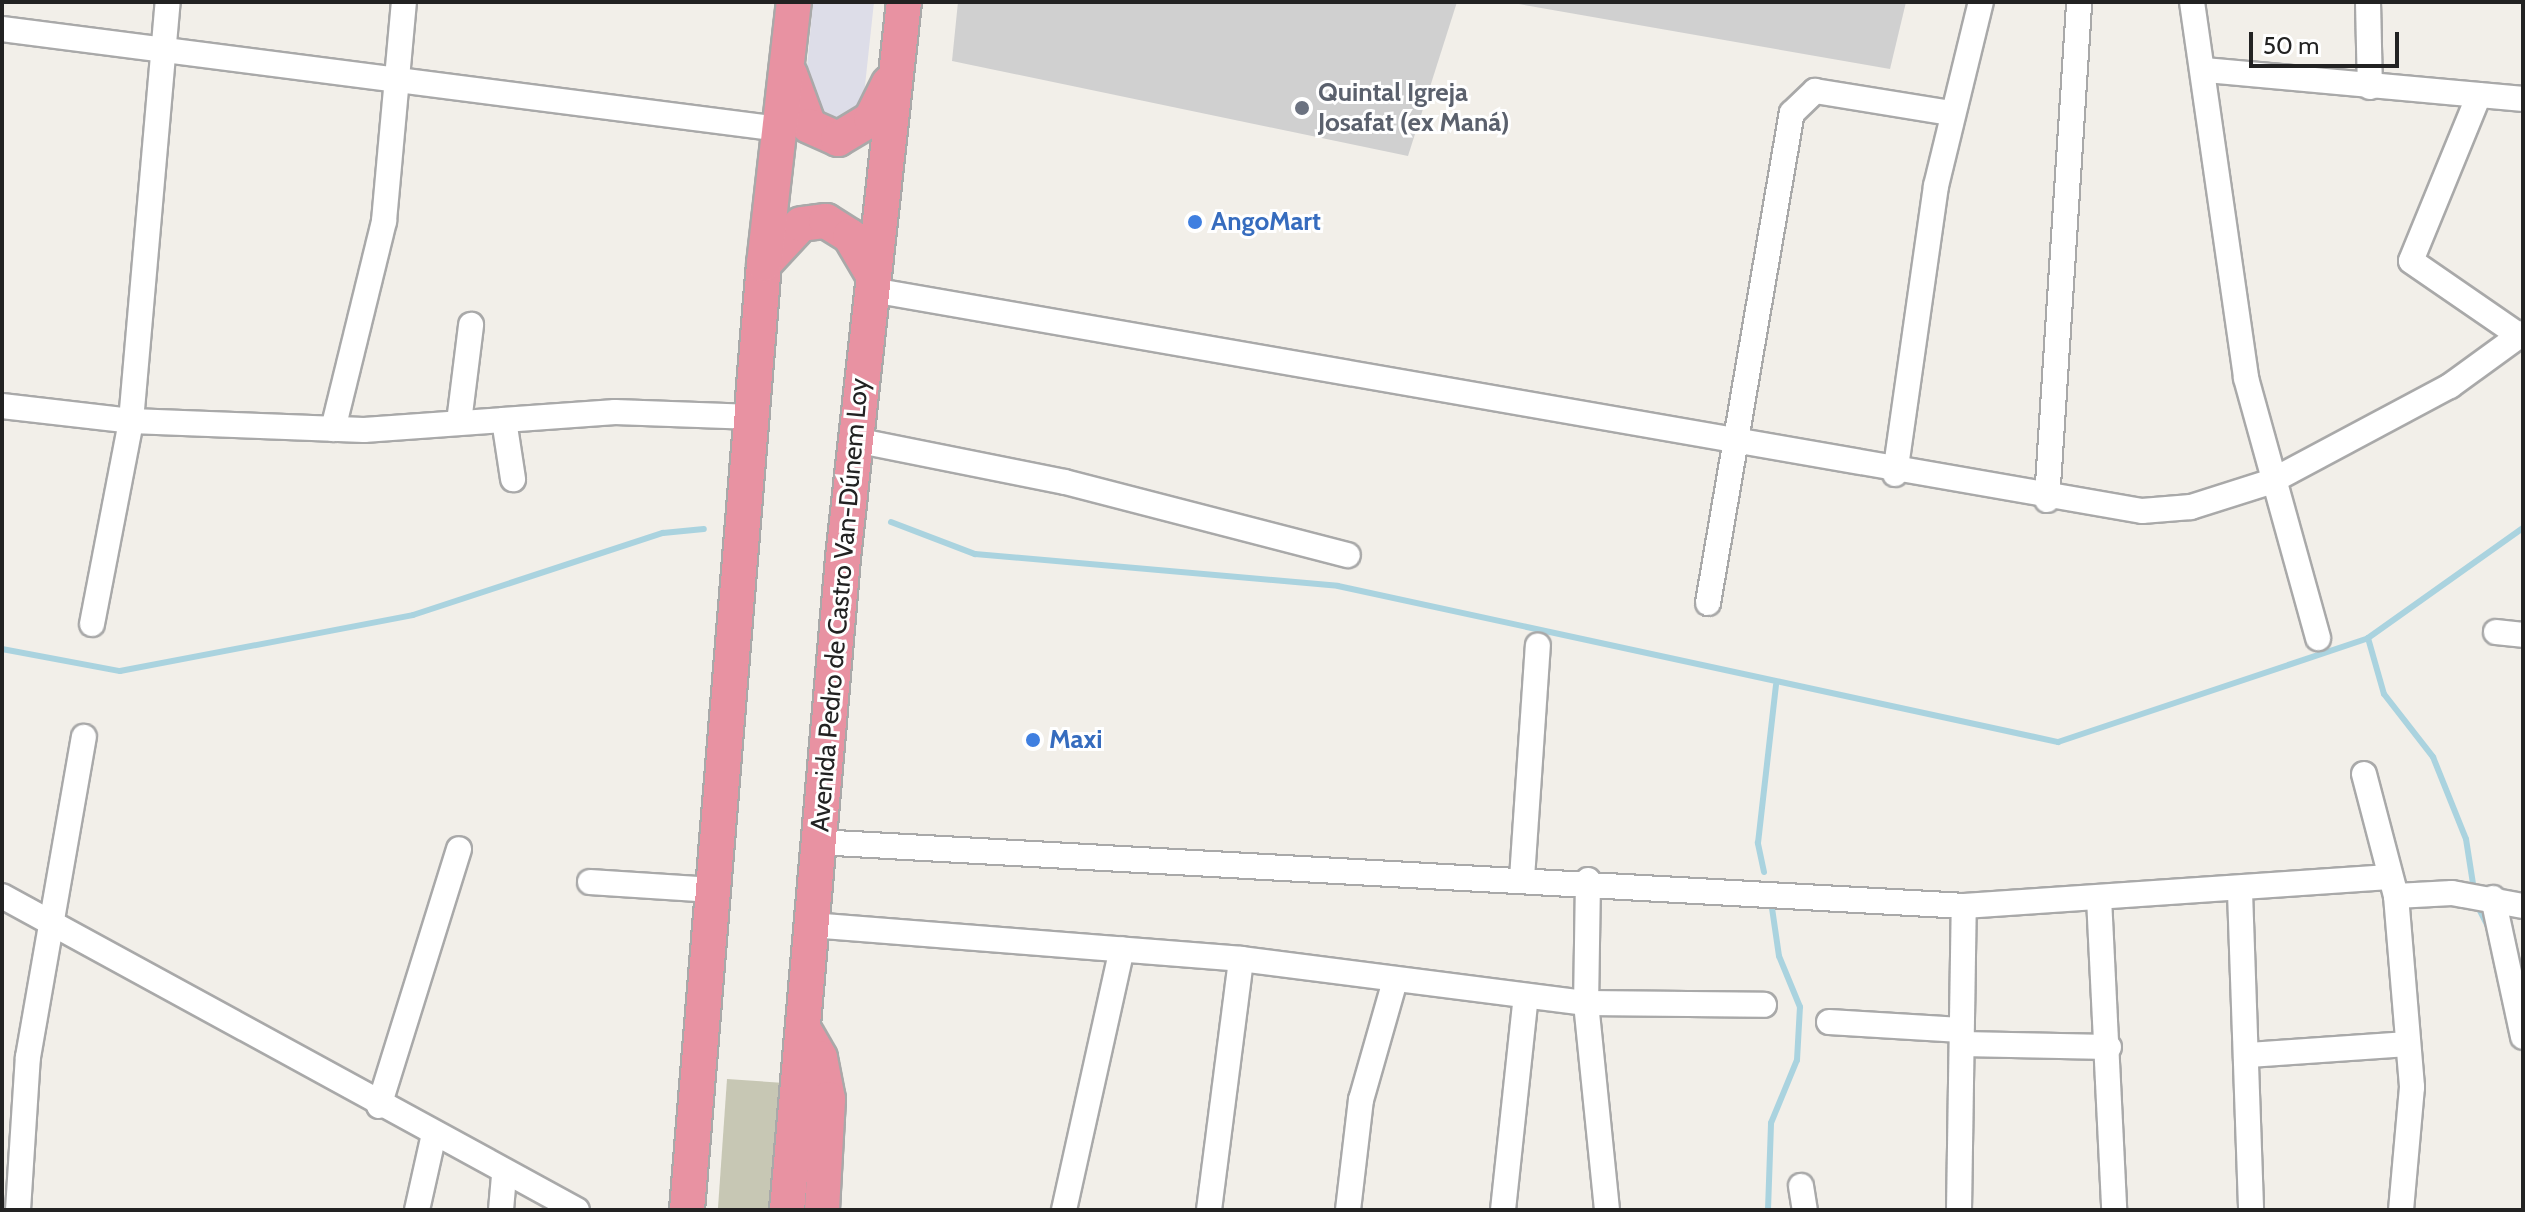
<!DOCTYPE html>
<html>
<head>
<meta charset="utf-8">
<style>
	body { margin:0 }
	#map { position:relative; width:2525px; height:1212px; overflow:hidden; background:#f2efe9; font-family:Cabin,sans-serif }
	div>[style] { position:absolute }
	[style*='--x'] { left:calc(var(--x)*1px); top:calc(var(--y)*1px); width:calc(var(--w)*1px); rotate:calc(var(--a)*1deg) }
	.religious>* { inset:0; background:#d0d0d0 }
	.construction>* { inset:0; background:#c7c7b4; transform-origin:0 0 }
	.plaza>* { inset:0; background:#dddde8 }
	.stream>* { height:6px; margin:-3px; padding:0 3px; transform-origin:3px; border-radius:3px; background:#aad3df }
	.roads { filter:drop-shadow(2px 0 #a9a9a9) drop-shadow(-2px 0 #a9a9a9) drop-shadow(0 2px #a9a9a9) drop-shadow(0 -2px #a9a9a9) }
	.minor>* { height:24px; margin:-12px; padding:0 12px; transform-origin:12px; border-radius:12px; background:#fff }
	.highway>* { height:34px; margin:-17px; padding:0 17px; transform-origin:17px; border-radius:17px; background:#e892a2 }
	.dots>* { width:22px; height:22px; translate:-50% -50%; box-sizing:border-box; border:4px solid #fff; border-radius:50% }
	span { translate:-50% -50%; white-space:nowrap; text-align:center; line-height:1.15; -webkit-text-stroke:6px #fff; paint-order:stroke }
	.worship-label { font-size:26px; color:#5b616d; font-weight:700 }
	.left { translate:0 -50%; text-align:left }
	.shop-label { font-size:26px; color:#366cbe; font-weight:700 }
	.street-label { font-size:26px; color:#222 }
	.frame { position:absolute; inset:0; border:4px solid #222; pointer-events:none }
	.scale { position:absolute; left:2249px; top:32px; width:150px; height:36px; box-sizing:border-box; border:4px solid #222; border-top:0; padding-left:10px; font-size:24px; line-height:28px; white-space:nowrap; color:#222; -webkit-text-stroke:6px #fff; paint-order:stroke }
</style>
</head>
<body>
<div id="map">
	<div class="religious">
		<div style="clip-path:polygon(958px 2px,1457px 2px,1408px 156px,952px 61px)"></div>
		<div style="clip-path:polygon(1507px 2px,1906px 2px,1890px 69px)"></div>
	</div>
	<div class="construction">
		<div style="left:727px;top:1079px;width:54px;height:131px;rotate:4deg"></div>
	</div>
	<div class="plaza">
		<div style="clip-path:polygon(813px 2px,874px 2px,863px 104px,850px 120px,822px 122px,805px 89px)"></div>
	</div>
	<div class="stream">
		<div style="--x:891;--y:522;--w:90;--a:20.9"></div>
		<div style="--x:975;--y:554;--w:364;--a:5"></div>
		<div style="--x:1338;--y:586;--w:737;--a:12.23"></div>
		<div style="--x:2058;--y:742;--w:327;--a:-18.5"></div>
		<div style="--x:2368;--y:638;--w:190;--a:-35.4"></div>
		<div style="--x:2368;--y:638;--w:58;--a:74.1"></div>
		<div style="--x:2384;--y:694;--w:80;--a:52.1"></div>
		<div style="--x:2433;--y:757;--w:88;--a:68.1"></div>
		<div style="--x:2466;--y:839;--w:52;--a:81.1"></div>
		<div style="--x:2;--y:649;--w:120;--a:10.6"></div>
		<div style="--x:120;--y:671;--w:298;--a:-10.8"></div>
		<div style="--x:413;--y:615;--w:263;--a:-18.2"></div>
		<div style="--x:663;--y:533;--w:41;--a:-5.6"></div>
		<div style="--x:1764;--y:872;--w:30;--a:-102"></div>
		<div style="--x:1758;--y:843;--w:159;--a:-83.5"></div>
		<div style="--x:2477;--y:905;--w:39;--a:63"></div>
		<div style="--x:1768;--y:1210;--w:87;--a:-88"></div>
		<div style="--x:1771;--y:1123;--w:68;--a:-67.6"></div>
		<div style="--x:1797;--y:1060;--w:53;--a:-86.8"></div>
		<div style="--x:1800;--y:1007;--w:55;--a:-112.4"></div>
		<div style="--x:1779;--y:956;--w:56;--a:-98.3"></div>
	</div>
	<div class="roads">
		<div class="minor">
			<div style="--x:2192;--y:2;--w:380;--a:81.8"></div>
			<div style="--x:2246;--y:378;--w:270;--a:74.5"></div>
			<div style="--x:2368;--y:2;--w:85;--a:88.7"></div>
			<div style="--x:2;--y:29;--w:783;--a:7.33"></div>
			<div style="--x:2205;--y:70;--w:319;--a:5.2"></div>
			<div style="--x:2479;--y:95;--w:179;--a:112.3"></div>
			<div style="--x:2411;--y:261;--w:132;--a:34.5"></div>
			<div style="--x:872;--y:290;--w:1289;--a:9.87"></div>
			<div style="--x:2142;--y:511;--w:49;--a:-4.7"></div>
			<div style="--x:2191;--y:507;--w:83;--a:-17.6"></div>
			<div style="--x:2270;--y:482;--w:204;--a:-28.1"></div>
			<div style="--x:2450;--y:386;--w:90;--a:-36"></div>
			<div style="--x:2;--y:406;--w:130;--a:6.6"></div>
			<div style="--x:131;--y:421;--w:233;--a:2.2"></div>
			<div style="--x:364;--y:430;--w:252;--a:-4.1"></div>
			<div style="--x:615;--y:412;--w:139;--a:2.1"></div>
			<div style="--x:504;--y:420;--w:60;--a:81.3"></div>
			<div style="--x:459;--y:422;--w:98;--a:-82.9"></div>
			<div style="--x:333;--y:429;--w:214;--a:-76.2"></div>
			<div style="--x:384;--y:221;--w:220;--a:-84.8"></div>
			<div style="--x:855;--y:440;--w:214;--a:11.3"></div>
			<div style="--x:1065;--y:482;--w:292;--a:14.5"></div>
			<div style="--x:1895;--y:474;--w:291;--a:-81.9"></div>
			<div style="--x:1936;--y:186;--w:189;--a:-76.3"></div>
			<div style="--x:2047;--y:500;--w:499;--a:-86.3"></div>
			<div style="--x:1708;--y:603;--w:497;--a:-80.3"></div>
			<div style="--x:1792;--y:113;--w:32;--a:-44"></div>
			<div style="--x:1815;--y:91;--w:138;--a:9.2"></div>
			<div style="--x:92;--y:624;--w:207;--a:-79.1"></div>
			<div style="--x:131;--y:421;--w:421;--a:-85"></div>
			<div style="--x:2496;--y:632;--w:27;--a:6"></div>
			<div style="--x:2364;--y:774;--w:126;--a:75.3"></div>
			<div style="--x:2396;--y:896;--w:192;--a:85.2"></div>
			<div style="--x:2412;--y:1087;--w:123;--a:95.1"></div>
			<div style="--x:817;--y:842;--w:1149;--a:3.19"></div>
			<div style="--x:1964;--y:906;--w:426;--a:-3.9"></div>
			<div style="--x:1522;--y:878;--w:233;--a:-86.1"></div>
			<div style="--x:1588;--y:880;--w:123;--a:90.9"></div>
			<div style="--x:1586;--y:1003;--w:208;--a:84.2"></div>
			<div style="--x:590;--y:882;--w:123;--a:3.7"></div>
			<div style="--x:2240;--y:892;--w:318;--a:88"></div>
			<div style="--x:2;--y:896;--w:655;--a:28.64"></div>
			<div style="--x:2396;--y:896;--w:56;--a:-3.1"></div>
			<div style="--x:2452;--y:893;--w:72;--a:10.4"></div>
			<div style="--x:2099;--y:898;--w:312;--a:87.2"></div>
			<div style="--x:2493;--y:898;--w:142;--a:77.8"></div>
			<div style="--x:810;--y:925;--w:432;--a:4.5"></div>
			<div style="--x:1241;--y:959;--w:348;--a:7.3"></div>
			<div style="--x:1586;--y:1003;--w:178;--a:0.6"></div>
			<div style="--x:1829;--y:1022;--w:132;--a:3.5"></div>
			<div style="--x:1962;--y:1044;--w:147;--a:1.2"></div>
			<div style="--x:2250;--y:1055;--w:157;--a:-4"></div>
			<div style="--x:379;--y:1106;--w:269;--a:-72.7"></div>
			<div style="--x:1801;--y:1186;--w:24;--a:81"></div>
			<div style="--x:18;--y:1210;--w:153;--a:-86.3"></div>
			<div style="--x:28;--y:1057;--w:325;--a:-80.1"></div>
			<div style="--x:417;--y:1210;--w:78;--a:-77.4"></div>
			<div style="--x:501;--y:1210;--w:35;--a:-85"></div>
			<div style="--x:1064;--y:1210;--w:267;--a:-77.5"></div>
			<div style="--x:1209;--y:1210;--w:253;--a:-82.7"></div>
			<div style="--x:1348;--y:1210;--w:111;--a:-83.3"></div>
			<div style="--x:1361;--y:1100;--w:124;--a:-74.1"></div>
			<div style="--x:1503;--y:1210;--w:215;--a:-83.9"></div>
			<div style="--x:1959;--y:1210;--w:304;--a:-89.1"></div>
		</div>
		<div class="highway">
			<div style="--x:790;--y:74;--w:55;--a:69.9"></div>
			<div style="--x:809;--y:126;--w:32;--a:24"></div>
			<div style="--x:838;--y:139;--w:39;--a:-31"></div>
			<div style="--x:871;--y:119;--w:40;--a:-63.4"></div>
			<div style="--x:764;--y:264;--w:54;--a:-47.2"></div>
			<div style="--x:801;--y:224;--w:25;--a:-7"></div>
			<div style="--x:826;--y:221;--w:28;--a:32"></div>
			<div style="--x:850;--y:236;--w:45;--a:59.5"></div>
			<div style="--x:803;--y:1028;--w:34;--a:60"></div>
			<div style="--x:820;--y:1058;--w:42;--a:79"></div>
			<div style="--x:828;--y:1099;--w:111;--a:93.1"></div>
			<div style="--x:687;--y:1210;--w:949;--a:-85.35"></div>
			<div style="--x:764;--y:264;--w:264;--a:-83.5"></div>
			<div style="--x:787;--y:1210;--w:654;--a:-85.09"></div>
			<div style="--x:843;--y:558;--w:559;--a:-83.74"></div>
		</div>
	</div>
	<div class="dots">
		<div style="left:1302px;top:108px;background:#6b7280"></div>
		<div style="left:1195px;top:222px;background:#3f7fe0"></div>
		<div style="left:1033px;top:740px;background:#3f7fe0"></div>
	</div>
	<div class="worship-label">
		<span class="left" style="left:1318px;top:108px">Quintal Igreja<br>Josafat (ex Maná)</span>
	</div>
	<div class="shop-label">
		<span class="left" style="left:1211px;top:222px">AngoMart</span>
		<span class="left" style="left:1049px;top:740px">Maxi</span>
	</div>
	<div class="street-label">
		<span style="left:840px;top:605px;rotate:-85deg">Avenida Pedro de Castro Van-Dúnem Loy</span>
	</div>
	<div class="frame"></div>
	<div class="scale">50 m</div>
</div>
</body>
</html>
